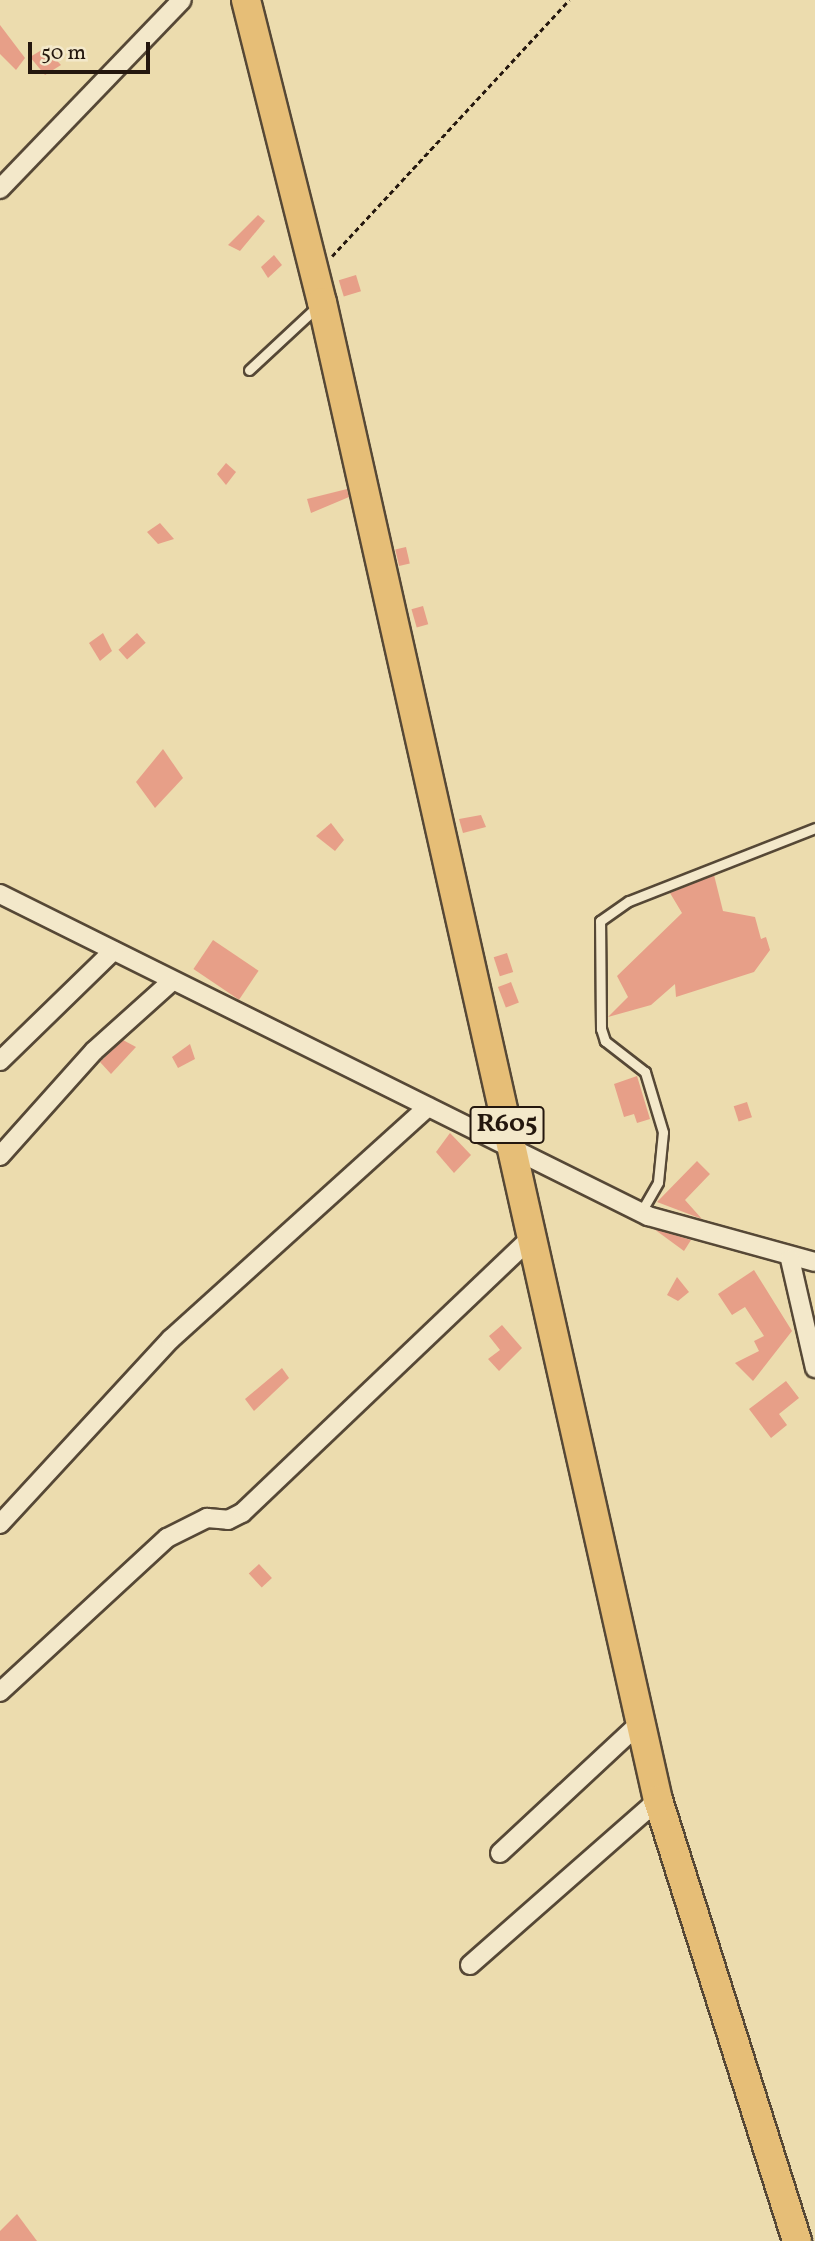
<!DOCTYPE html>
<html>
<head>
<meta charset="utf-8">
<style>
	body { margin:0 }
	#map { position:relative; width:815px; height:2241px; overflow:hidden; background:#ecdcae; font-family:Vollkorn,serif }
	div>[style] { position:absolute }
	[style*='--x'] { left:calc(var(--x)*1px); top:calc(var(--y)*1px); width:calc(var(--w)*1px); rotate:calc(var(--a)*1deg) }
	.building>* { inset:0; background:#e79f88; transform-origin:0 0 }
	.path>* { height:2.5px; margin-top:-1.25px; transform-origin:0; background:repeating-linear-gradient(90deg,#24170e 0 5px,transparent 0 8.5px) }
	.roads { filter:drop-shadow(2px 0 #564836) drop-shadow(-2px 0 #564836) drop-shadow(0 2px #564836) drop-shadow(0 -2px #564836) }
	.service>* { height:9px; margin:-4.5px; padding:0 4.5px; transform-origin:4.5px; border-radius:4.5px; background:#f3e8ca }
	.minor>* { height:18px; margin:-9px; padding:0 9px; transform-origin:9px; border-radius:9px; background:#f3e8ca }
	.primary>* { height:28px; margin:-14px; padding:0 14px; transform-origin:14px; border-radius:14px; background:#e6be77 }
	span { translate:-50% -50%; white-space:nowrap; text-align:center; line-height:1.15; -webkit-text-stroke:6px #f3e8ca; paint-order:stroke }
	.shield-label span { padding:2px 5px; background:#f3e8ca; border:2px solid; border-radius:5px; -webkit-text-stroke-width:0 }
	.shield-label { font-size:26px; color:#24170e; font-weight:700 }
	.scale { position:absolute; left:28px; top:42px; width:122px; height:32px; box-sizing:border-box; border:4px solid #24170e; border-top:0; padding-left:9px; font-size:21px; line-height:24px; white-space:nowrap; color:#24170e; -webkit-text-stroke:5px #f3e8ca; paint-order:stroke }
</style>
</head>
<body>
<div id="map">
	<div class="building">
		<div style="clip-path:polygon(0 25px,25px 58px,16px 70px,0 54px)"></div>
		<div style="clip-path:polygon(45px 48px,61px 65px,45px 75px,30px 57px)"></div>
		<div style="clip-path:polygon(258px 215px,265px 221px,240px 251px,228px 245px)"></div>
		<div style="clip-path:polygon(274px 255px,282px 265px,268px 278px,261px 267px)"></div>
		<div style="left:356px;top:275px;width:17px;height:18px;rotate:73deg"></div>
		<div style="clip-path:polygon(226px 463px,236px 472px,226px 485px,217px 474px)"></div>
		<div style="clip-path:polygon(347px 489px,349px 497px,311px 513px,307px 499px)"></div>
		<div style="clip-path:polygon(160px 523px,174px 539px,158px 544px,147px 532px)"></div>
		<div style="left:406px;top:547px;width:17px;height:11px;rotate:77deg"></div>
		<div style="left:423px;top:606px;width:19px;height:12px;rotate:74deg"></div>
		<div style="clip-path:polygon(103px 633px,112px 651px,100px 661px,89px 643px)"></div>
		<div style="left:137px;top:633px;width:13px;height:25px;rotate:48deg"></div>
		<div style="clip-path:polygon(163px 749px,183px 778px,155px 808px,136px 782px)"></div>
		<div style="clip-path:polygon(481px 815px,486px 827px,463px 833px,459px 819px)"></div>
		<div style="clip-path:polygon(331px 823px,344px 840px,335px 851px,316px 836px)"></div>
		<div style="clip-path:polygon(714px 875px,723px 911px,755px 917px,761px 939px,766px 937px,770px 950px,754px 972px,676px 997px,675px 984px,651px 1005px,608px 1017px,628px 997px,617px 976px,682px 913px,670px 893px)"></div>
		<div style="left:213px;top:940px;width:55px;height:35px;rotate:34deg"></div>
		<div style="left:507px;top:953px;width:20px;height:14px;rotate:72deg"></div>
		<div style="left:511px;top:982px;width:22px;height:14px;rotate:69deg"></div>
		<div style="clip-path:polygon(123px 1040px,136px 1047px,111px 1074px,100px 1062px)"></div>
		<div style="clip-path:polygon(190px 1044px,195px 1059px,178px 1068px,172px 1057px)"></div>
		<div style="clip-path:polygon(637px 1076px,650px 1119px,637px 1123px,634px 1114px,624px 1117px,614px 1084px)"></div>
		<div style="left:747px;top:1102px;width:16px;height:14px;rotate:72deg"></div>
		<div style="clip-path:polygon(450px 1133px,471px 1155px,454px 1173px,436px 1152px)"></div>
		<div style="clip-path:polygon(697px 1161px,710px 1174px,685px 1200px,702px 1219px,657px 1202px)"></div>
		<div style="clip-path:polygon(654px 1229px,691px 1240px,684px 1251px)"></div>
		<div style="clip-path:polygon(754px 1270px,792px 1331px,753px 1381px,735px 1363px,759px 1351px,754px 1341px,764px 1336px,745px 1307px,732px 1315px,718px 1294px)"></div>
		<div style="clip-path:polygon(677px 1277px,689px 1292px,678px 1301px,667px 1295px)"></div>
		<div style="clip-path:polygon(502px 1325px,522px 1348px,499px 1371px,488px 1359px,500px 1350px,489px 1336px)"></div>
		<div style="clip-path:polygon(282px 1368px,289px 1378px,254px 1411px,245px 1399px)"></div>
		<div style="clip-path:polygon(786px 1381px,799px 1398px,779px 1414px,787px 1425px,771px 1438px,749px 1409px)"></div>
		<div style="left:259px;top:1564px;width:19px;height:14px;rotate:47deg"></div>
		<div style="clip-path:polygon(17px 2214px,37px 2241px,0 2241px,0 2231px)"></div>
	</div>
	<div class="path">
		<div style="--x:332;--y:256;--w:349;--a:-47.2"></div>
	</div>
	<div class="roads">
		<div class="service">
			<div style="--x:249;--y:370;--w:96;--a:-42.9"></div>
			<div style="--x:641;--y:1212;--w:34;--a:-60"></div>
			<div style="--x:658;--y:1182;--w:50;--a:-84.3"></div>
			<div style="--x:663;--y:1132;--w:63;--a:-106.7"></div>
			<div style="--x:645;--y:1072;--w:51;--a:-142.2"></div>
			<div style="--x:605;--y:1041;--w:13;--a:-108"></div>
			<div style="--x:601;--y:1029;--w:108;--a:-90.5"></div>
			<div style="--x:600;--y:921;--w:35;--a:-35"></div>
			<div style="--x:629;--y:901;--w:200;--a:-21.4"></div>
		</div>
		<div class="minor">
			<div style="--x:0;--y:189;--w:262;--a:-46.1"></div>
			<div style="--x:0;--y:894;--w:724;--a:26.42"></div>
			<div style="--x:648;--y:1216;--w:173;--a:15.4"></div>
			<div style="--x:0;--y:1061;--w:158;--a:-44.2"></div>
			<div style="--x:0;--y:1156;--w:141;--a:-48.2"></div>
			<div style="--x:94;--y:1051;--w:103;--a:-41.9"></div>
			<div style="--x:790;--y:1259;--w:112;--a:77.1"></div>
			<div style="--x:0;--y:1524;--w:252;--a:-47.3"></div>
			<div style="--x:171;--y:1339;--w:346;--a:-42.1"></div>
			<div style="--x:0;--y:1692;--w:227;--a:-42.7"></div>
			<div style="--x:167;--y:1538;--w:45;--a:-26.6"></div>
			<div style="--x:207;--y:1518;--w:21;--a:5"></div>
			<div style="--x:228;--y:1520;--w:16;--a:-27"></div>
			<div style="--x:242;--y:1513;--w:403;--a:-43.6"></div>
			<div style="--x:500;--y:1853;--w:191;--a:-42.9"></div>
			<div style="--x:470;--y:1965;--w:250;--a:-41.3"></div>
		</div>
		<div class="primary">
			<div style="--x:246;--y:0;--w:311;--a:75.9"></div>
			<div style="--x:322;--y:302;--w:1535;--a:77.36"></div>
			<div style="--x:658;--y:1800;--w:462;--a:72.5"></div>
		</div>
	</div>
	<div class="shield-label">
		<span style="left:507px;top:1125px">R605</span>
	</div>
	<div class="scale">50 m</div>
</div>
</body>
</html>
